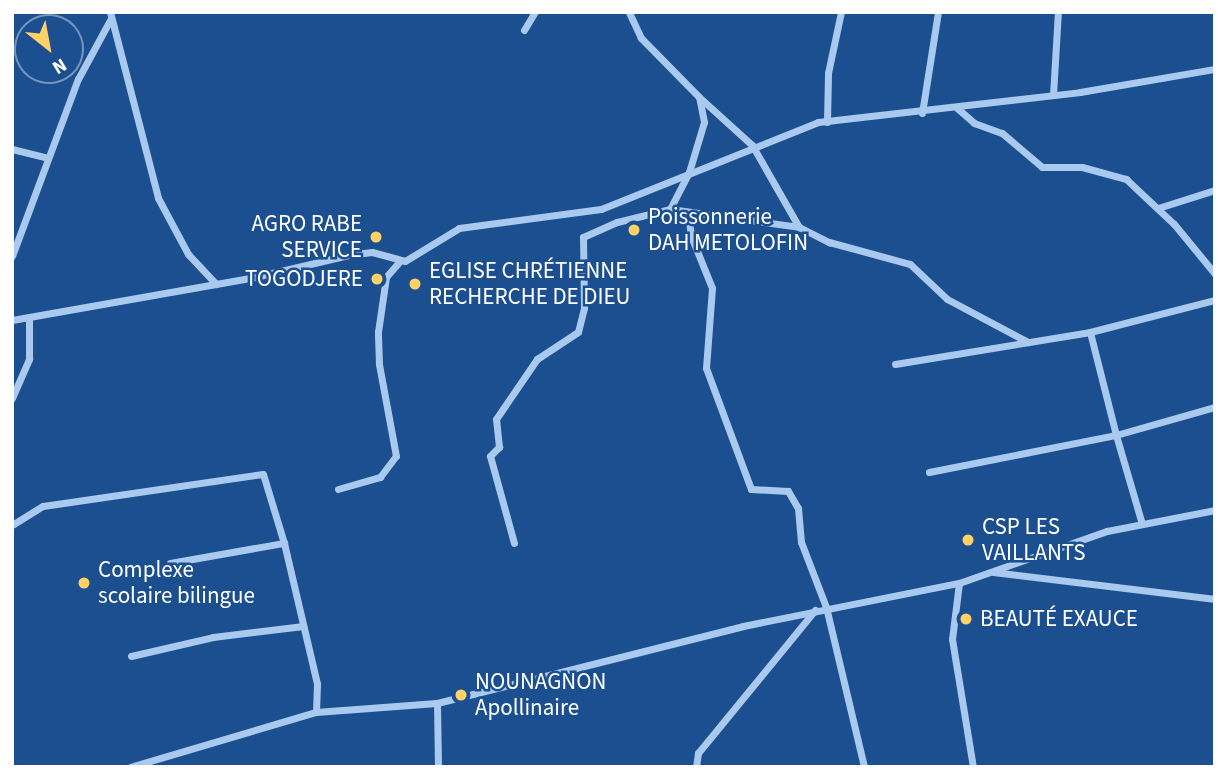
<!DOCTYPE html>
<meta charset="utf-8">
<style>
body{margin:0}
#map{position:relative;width:1227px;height:779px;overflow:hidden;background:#1b4f8f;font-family:"Source Sans 3",sans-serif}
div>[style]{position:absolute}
.street>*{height:7px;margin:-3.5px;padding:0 3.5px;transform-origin:3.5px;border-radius:3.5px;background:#a9c9ee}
.dots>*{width:19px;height:19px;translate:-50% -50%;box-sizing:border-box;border:4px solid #1b4f8f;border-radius:50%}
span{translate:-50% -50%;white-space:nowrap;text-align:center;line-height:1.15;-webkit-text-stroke:5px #1b4f8f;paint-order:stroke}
.poi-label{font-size:23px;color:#fff}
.left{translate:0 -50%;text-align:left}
.right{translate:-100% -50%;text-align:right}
.frame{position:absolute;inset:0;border:14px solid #fff;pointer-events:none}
.north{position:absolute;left:14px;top:14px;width:70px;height:70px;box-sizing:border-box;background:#1b4f8f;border:2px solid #7695bc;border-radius:50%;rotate:149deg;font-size:19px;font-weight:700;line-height:28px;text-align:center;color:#fff}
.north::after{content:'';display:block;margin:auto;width:24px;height:32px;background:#ffd166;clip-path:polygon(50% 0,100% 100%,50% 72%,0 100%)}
</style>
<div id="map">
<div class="street">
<div style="left:110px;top:12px;width:192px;rotate:75.5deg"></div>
<div style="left:158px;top:198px;width:64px;rotate:61.8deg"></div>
<div style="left:188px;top:254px;width:41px;rotate:47deg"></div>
<div style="left:524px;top:30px;width:21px;rotate:-59deg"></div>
<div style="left:1053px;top:95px;width:83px;rotate:-86.6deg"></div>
<div style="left:699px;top:97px;width:72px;rotate:42.2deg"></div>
<div style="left:752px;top:145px;width:95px;rotate:60.2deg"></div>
<div style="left:957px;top:108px;width:23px;rotate:41deg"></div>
<div style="left:974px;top:123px;width:30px;rotate:20deg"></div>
<div style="left:1002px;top:133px;width:52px;rotate:40.4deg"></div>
<div style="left:1042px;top:167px;width:40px"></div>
<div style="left:1082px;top:167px;width:46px;rotate:15.3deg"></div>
<div style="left:1126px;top:179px;width:66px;rotate:43.2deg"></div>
<div style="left:1174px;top:224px;width:65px;rotate:50.6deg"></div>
<div style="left:922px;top:113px;width:102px;rotate:-81deg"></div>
<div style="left:827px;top:122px;width:49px;rotate:-88.8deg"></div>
<div style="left:828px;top:73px;width:62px;rotate:-78deg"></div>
<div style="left:12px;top:149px;width:37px;rotate:14deg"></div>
<div style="left:1158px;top:208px;width:60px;rotate:-17.5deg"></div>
<div style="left:670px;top:209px;width:130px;rotate:7.9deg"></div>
<div style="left:799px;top:227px;width:34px;rotate:27deg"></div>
<div style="left:829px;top:242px;width:84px;rotate:15.2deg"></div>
<div style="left:910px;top:264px;width:51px;rotate:43.4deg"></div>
<div style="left:947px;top:299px;width:92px;rotate:28deg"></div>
<div style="left:688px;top:212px;width:24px;rotate:83deg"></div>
<div style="left:691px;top:236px;width:56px;rotate:68deg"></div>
<div style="left:712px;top:288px;width:80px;rotate:94.3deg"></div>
<div style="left:706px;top:368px;width:129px;rotate:69.6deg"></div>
<div style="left:751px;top:489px;width:37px;rotate:3deg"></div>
<div style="left:788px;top:491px;width:20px;rotate:60deg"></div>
<div style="left:798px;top:508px;width:34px;rotate:85deg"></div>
<div style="left:801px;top:542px;width:70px;rotate:69deg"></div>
<div style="left:826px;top:607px;width:164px;rotate:76.6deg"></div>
<div style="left:12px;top:256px;width:189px;rotate:-69.6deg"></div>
<div style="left:78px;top:79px;width:67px;rotate:-61.5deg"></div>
<div style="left:12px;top:320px;width:243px;rotate:-10deg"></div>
<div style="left:251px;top:278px;width:100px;rotate:-13.3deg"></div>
<div style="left:348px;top:255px;width:24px;rotate:-7deg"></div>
<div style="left:372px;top:252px;width:34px;rotate:15deg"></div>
<div style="left:405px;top:261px;width:63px;rotate:-31.4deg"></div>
<div style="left:459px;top:228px;width:143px;rotate:-7.6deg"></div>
<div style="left:601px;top:209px;width:234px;rotate:-21.8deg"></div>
<div style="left:818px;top:122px;width:264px;rotate:-6.5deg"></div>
<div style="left:1080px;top:92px;width:137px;rotate:-9.7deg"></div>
<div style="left:895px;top:364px;width:198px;rotate:-9.3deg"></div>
<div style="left:1090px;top:332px;width:129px;rotate:-14.4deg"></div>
<div style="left:12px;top:398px;width:43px;rotate:-66.4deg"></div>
<div style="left:29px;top:359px;width:42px;rotate:-90deg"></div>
<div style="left:929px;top:472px;width:191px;rotate:-11.2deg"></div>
<div style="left:1116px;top:435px;width:106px;rotate:-104.2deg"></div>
<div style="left:338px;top:489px;width:44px;rotate:-15.9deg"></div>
<div style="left:380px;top:477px;width:26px;rotate:-53deg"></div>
<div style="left:396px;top:456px;width:94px;rotate:-100.5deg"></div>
<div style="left:379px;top:364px;width:32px;rotate:-92deg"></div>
<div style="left:378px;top:332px;width:56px;rotate:-81.7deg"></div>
<div style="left:386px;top:277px;width:20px;rotate:-49deg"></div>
<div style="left:1142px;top:524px;width:93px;rotate:-106.3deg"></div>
<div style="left:1116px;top:435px;width:103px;rotate:-15.8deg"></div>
<div style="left:12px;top:525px;width:36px;rotate:-32deg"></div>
<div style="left:43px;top:506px;width:222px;rotate:-8.3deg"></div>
<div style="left:263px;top:474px;width:72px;rotate:73.1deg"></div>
<div style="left:514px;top:543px;width:90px;rotate:-105.4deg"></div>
<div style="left:490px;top:456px;width:13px;rotate:-45deg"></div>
<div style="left:499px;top:447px;width:28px;rotate:-96deg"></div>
<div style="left:496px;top:419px;width:73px;rotate:-55.7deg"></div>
<div style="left:537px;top:359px;width:49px;rotate:-33.4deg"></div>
<div style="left:578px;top:332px;width:25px;rotate:-76deg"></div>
<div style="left:584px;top:308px;width:71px;rotate:-90.8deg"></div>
<div style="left:583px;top:237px;width:37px;rotate:-24deg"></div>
<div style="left:617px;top:222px;width:55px;rotate:-13.8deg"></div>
<div style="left:670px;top:209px;width:42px;rotate:-62.8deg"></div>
<div style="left:689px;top:172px;width:52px;rotate:-73.3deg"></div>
<div style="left:704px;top:122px;width:25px;rotate:-101deg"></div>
<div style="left:699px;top:97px;width:83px;rotate:-134.5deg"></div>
<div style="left:641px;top:38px;width:29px;rotate:-115deg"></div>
<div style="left:170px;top:563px;width:116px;rotate:-10deg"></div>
<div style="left:284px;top:543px;width:145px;rotate:76.8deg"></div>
<div style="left:317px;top:684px;width:28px;rotate:92deg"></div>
<div style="left:993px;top:572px;width:224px;rotate:6.9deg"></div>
<div style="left:959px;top:583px;width:56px;rotate:97.1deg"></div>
<div style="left:952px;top:639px;width:130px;rotate:80.7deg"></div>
<div style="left:131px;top:656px;width:84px;rotate:-13deg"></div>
<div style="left:213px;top:637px;width:91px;rotate:-7deg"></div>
<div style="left:437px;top:703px;width:64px;rotate:89.1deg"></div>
<div style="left:130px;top:767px;width:194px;rotate:-16.5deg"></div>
<div style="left:316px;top:712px;width:121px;rotate:-4.3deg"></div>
<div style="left:437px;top:703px;width:316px;rotate:-14.1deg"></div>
<div style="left:743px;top:626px;width:220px;rotate:-11.3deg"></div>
<div style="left:959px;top:583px;width:157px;rotate:-19.4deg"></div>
<div style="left:1107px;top:531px;width:110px;rotate:-11deg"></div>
<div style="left:696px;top:767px;width:14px;rotate:-82deg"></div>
<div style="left:698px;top:753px;width:185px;rotate:-50.7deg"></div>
</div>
<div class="dots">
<div style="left:634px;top:230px;background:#ffd166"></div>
<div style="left:376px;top:237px;background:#ffd166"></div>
<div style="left:377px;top:279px;background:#ffd166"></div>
<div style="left:415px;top:284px;background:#ffd166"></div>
<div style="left:968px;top:540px;background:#ffd166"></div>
<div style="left:84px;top:583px;background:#ffd166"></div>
<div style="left:966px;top:619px;background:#ffd166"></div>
<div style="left:461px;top:695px;background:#ffd166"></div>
</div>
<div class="poi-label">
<span class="left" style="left:648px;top:230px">Poissonnerie<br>DAH METOLOFIN</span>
<span class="right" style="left:362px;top:237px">AGRO RABE<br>SERVICE</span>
<span class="left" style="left:429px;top:284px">EGLISE CHRÉTIENNE<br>RECHERCHE DE DIEU</span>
<span class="right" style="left:363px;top:279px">TOGODJERE</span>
<span class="left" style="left:982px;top:540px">CSP LES<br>VAILLANTS</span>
<span class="left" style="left:98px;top:583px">Complexe<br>scolaire bilingue</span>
<span class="left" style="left:980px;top:619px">BEAUTÉ EXAUCE</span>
<span class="left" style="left:475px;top:695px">NOUNAGNON<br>Apollinaire</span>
</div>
<div class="frame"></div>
<div class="north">N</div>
</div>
